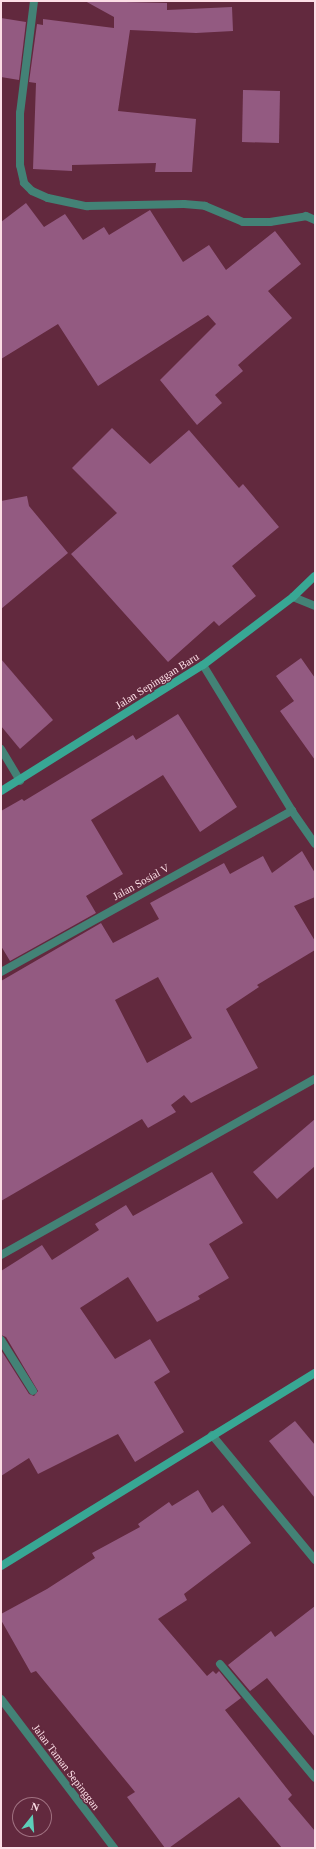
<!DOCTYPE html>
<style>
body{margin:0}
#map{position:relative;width:316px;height:1849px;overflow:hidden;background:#62293e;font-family:Georgia,serif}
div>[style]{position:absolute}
.building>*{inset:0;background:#935a81}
.street>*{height:8px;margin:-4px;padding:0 4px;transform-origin:4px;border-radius:4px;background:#438276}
.secondary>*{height:8px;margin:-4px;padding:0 4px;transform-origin:4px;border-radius:4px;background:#38a794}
span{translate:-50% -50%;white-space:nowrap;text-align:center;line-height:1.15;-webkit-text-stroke:3px #62293e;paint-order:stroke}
.street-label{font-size:11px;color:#fcdee6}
.frame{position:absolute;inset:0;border:2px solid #fcdee6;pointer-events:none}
.north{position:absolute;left:12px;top:1797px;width:40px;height:40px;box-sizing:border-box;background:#62293e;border:1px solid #a07181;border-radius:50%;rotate:17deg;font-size:11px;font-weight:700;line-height:16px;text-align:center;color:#fcdee6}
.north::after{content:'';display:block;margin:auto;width:14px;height:18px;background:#5dceb9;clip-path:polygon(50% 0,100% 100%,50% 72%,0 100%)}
</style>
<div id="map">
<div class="building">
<div style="clip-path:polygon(85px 1px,167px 3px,167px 10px,232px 7px,233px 31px,196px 33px,130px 30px,118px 111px,196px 119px,192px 172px,155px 172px,156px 163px,72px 165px,72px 171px,33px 169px,36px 83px,29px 82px,37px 24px,43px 25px,43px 19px,114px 28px,114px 17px)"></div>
<div style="clip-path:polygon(1px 18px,26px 22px,19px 80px,1px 77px)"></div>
<div style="clip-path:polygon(243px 90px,280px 91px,279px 143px,242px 142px)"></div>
<div style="clip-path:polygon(26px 203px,44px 227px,65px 214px,83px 240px,104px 227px,109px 235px,150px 210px,183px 262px,209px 245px,226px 270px,275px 231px,301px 264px,268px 291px,292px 318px,238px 365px,243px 371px,215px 395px,222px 403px,197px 425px,160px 380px,216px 324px,208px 315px,98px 386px,58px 324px,1px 359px,1px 222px)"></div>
<div style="clip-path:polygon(112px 428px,150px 464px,189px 430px,239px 488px,243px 484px,279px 527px,232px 566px,256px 596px,219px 626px,214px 621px,168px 662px,71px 554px,117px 513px,72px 468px)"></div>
<div style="clip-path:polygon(27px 496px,29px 506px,68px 553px,1px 609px,1px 501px)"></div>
<div style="clip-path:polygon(301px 658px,315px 678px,315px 760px,280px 711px,294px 701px,276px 676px)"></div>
<div style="clip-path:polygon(1px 659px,53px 720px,20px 749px,1px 726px)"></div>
<div style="clip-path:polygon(178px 714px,237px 807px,200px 832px,163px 775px,91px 820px,123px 874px,86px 896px,96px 913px,10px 961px,1px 946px,1px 811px,22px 799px,24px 801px,133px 735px,136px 740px)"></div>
<div style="clip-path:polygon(evenodd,302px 851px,315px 873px,315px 897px,294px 906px,315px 941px,315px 950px,257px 985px,259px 987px,226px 1009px,258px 1068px,191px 1103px,184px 1095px,171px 1105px,176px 1112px,148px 1128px,142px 1119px,1px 1201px,1px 981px,101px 923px,113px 943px,159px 919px,150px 903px,224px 863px,230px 874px,263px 856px,272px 873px,302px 851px,158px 977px,192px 1038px,147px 1063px,115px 1000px,158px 977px)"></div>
<div style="clip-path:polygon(315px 1119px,315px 1166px,277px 1199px,253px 1172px)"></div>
<div style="clip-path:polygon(212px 1172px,243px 1223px,209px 1244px,229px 1278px,198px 1296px,200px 1299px,157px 1322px,128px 1277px,80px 1308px,115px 1359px,150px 1339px,170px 1372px,154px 1382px,184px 1432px,135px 1462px,118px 1434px,38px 1474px,29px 1458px,1px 1476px,1px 1350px,29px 1394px,34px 1396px,38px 1391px,6px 1337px,1px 1335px,1px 1271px,42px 1245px,52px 1260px,99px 1230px,95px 1224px,126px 1205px,133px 1216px)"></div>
<div style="clip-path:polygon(295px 1421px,315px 1445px,315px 1498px,269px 1441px)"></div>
<div style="clip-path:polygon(198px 1490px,212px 1513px,223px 1505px,251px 1543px,184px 1594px,187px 1600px,158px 1619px,207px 1676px,213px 1671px,216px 1674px,219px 1671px,241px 1698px,225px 1710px,292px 1795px,288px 1799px,315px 1831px,315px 1848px,282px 1848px,239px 1797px,169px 1848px,165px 1848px,127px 1797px,135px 1792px,36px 1671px,31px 1673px,1px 1620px,1px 1614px,47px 1589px,95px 1558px,92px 1553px,140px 1527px,138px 1524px,169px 1502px,172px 1506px)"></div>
<div style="clip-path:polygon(315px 1606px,315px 1737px,267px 1678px,250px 1691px,228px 1665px,271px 1631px,275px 1637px)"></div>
</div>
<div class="street">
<div style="left:34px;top:1px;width:113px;rotate:97.1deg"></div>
<div style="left:20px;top:113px;width:52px;rotate:90deg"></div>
<div style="left:20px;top:165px;width:18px;rotate:77deg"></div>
<div style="left:24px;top:183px;width:11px;rotate:45deg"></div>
<div style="left:32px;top:191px;width:17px;rotate:24deg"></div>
<div style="left:48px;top:198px;width:40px;rotate:12deg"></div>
<div style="left:87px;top:206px;width:97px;rotate:-1.2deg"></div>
<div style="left:184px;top:204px;width:21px;rotate:5deg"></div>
<div style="left:205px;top:206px;width:41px;rotate:22.8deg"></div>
<div style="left:243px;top:222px;width:27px"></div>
<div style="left:270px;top:222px;width:36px;rotate:-9deg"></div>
<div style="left:306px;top:216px;width:10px;rotate:24deg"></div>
<div style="left:293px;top:597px;width:24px;rotate:22deg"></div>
<div style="left:203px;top:665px;width:171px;rotate:58.6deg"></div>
<div style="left:292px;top:811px;width:40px;rotate:55.1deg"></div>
<div style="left:1px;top:749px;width:37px;rotate:59deg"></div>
<div style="left:1px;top:972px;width:333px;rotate:-29deg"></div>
<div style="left:1px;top:1255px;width:360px;rotate:-29.3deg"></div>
<div style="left:1px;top:1340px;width:60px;rotate:57.9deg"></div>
<div style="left:212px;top:1435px;width:162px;rotate:50.5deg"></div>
<div style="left:220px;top:1664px;width:148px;rotate:50.2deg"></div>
<div style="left:1px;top:1699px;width:187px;rotate:52.8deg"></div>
</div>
<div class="secondary">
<div style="left:1px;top:791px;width:238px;rotate:-32deg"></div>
<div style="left:203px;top:665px;width:113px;rotate:-37.1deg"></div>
<div style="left:293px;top:597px;width:30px;rotate:-44deg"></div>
<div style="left:1px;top:1566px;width:369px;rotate:-31.6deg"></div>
</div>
<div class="street-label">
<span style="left:157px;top:681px;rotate:-32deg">Jalan Sepinggan Baru</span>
<span style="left:141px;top:882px;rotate:-29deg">Jalan Sosial V</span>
<span style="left:66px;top:1767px;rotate:53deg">Jalan Taman Sepinggan</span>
</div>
<div class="frame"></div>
<div class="north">N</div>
</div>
